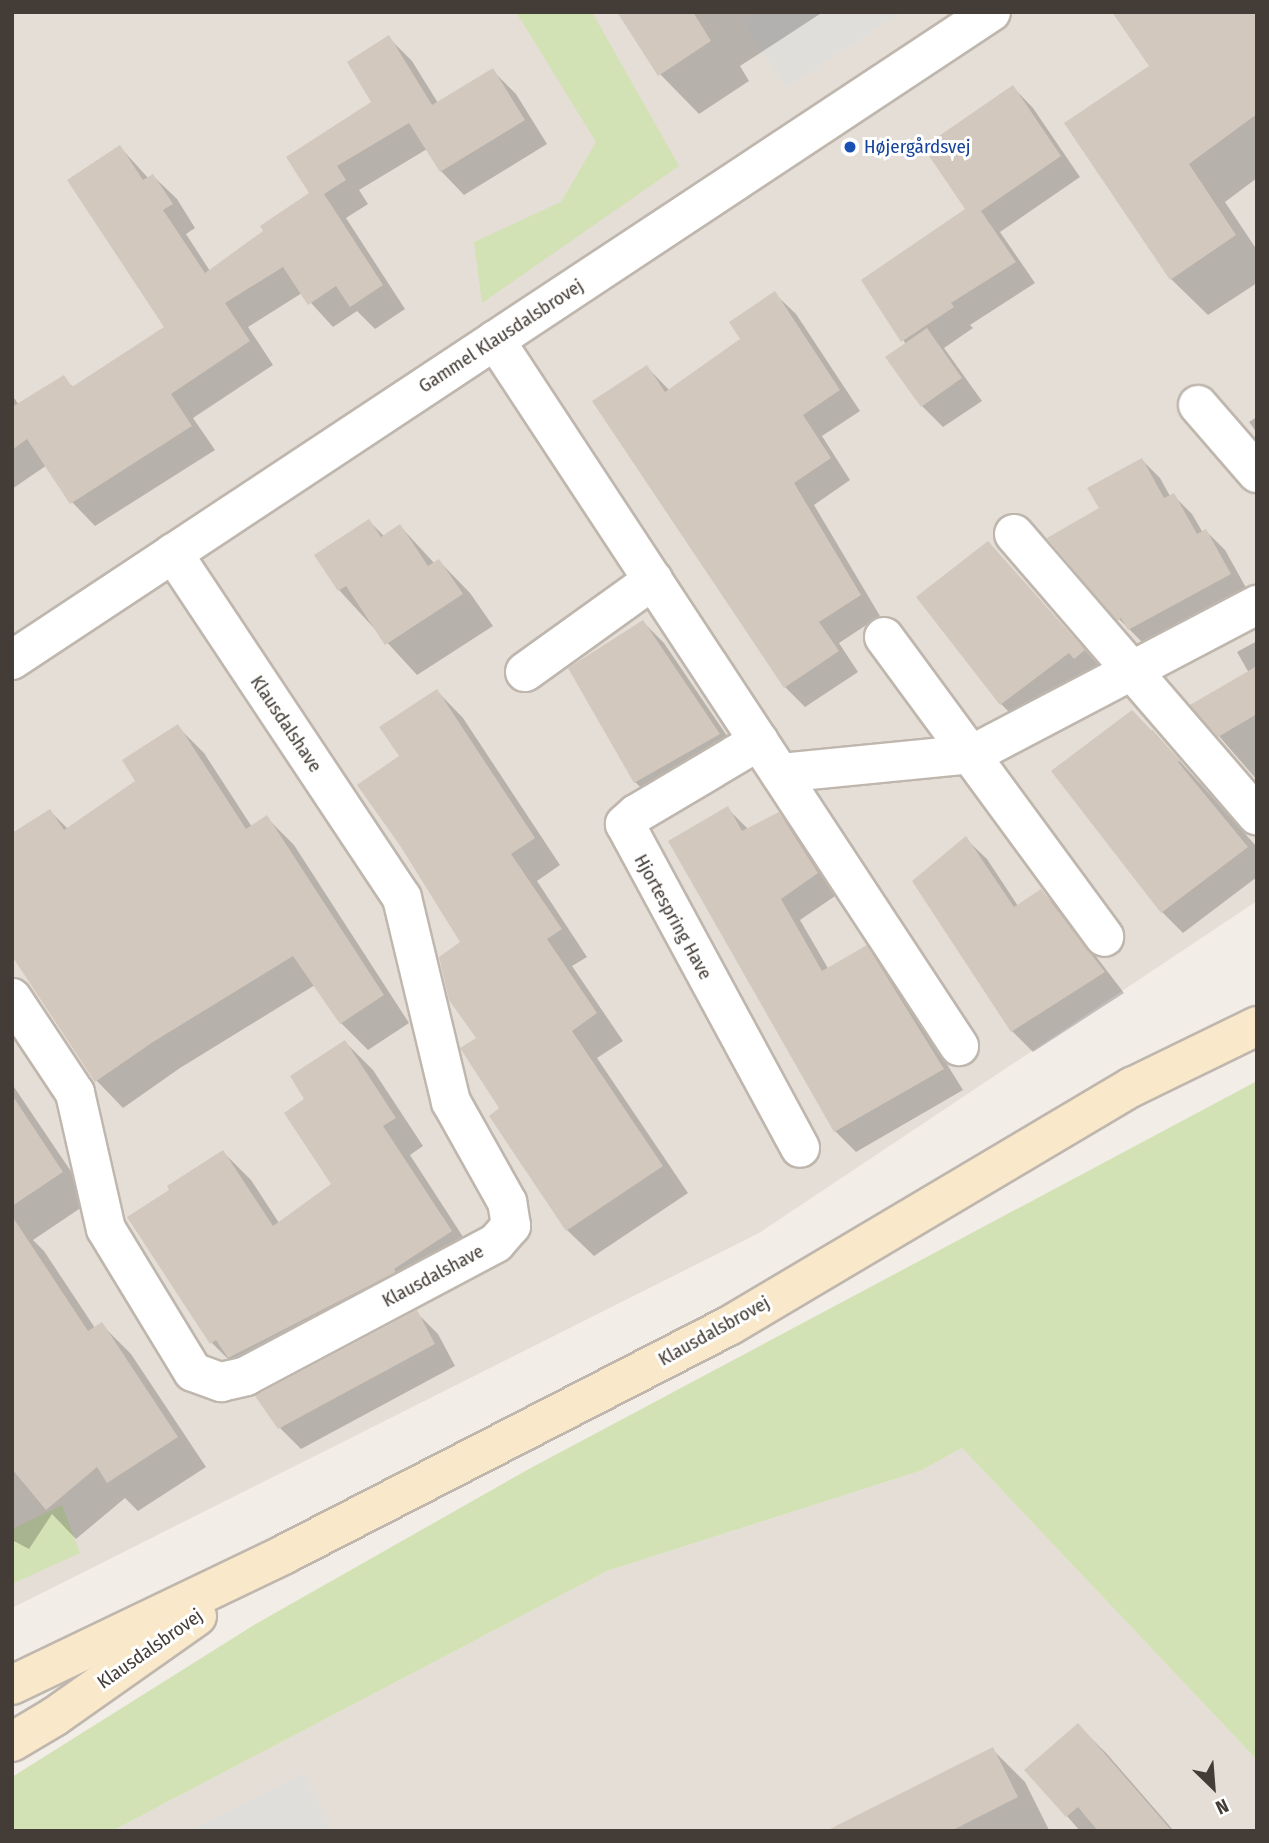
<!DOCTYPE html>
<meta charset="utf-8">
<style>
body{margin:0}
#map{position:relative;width:1269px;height:1843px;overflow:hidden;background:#f2ede7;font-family:"Fira Sans Condensed",sans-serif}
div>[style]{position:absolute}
.residential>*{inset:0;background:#e5ded6}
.green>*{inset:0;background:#d2e2b4}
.parking>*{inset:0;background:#e0dedb}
.shadow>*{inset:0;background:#0003}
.building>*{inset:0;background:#d2c8be}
.roads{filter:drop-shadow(2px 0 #bfb7ae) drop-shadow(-2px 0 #bfb7ae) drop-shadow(0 2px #bfb7ae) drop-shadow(0 -2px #bfb7ae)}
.street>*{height:38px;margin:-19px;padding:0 19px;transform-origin:19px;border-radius:19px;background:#fff}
.secondary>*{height:38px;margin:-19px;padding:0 19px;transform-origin:19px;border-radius:19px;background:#f9e8ca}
.dots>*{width:19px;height:19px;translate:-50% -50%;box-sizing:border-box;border:4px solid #fff;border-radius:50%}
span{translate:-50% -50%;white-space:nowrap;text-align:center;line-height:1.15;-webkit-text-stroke:6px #fff;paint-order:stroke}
.transit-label{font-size:19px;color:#164399}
.left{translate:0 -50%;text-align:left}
.street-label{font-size:19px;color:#443d37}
.frame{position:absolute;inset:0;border:14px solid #443d37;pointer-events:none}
.north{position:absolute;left:1178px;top:1752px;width:70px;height:70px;-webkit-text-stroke:5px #fff;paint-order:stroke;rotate:155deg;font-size:19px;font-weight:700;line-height:28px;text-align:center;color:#443d37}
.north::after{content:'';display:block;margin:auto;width:24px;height:32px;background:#443d37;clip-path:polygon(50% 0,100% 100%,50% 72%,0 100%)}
</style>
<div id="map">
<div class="residential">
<div style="clip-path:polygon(12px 12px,1257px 12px,1257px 901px,759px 1233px,12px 1608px)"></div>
<div style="clip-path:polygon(962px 1448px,1257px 1760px,1257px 1831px,112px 1831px,607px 1571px,920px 1471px)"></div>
</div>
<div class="green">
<div style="clip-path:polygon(516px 12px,592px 12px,679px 166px,482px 303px,474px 242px,561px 202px,596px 142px)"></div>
<div style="clip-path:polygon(1257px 1081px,1257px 1760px,962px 1448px,920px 1471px,607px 1571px,112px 1831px,12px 1831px,12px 1777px,254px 1625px,527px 1470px)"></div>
<div style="clip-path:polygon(62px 1505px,80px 1553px,12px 1584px,12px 1529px)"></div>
</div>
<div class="parking">
<div style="clip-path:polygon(757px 12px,902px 12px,786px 88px,743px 21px)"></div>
<div style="clip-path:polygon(303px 1773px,332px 1831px,188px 1831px)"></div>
</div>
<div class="shadow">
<div style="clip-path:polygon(620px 12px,823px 12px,740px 66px,749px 81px,699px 114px,660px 74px)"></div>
<div style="clip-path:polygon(1257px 12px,1257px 178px,1225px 202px,1257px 250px,1257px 283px,1208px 315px,1171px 279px,1151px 67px)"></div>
<div style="clip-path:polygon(389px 38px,412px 61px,438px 103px,492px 70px,516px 94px,547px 144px,464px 195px,441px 171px,427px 149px,359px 190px,368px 204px,346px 218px,405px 309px,375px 329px,357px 311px,333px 327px,302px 293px,248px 327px,273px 365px,193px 418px,215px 450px,95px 526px,72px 502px,47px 465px,12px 489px,12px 395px,19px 405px,63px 377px,74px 388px,166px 327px,120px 147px,149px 179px,153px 176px,177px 199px,195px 228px,186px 234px,210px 271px,266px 232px,311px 194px,374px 103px)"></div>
<div style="clip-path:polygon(1013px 87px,1033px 108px,1080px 177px,1000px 232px,1035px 283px,970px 325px,973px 328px,944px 348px,982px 401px,943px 427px,922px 406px,906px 344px,903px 340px,968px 210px)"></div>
<div style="clip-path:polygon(775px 294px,796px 314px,860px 411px,822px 436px,850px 480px,814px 505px,880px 616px,839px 643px,858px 672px,805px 707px,785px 687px,647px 367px,670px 391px,742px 339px)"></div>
<div style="clip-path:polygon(1257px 417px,1257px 433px,1249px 422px)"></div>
<div style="clip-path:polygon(1142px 460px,1160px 478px,1170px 496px,1173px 495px,1192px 514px,1203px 533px,1206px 531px,1225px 550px,1249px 593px,1148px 648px,1119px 619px,1101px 509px)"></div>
<div style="clip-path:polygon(369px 521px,385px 537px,400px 526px,435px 564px,439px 561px,470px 593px,493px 626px,417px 675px,339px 590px)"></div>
<div style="clip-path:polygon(988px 543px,1104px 671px,1022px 725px,1001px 704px)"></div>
<div style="clip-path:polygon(643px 622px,664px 643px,740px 755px,656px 802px,635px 782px)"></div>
<div style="clip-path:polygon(1257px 641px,1257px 780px,1193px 706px,1249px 673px,1237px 652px)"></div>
<div style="clip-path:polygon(437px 691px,463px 718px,560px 865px,537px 881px,587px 957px,572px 966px,623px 1041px,597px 1058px,688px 1193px,594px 1256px,567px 1230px,502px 1109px,478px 1038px,462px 943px,401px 756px)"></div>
<div style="clip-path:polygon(177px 726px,204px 753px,252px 827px,267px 818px,294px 845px,409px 1023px,368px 1050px,341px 1023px,315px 985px,180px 1068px,123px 1108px,97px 1081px,12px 953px,50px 811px,68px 829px,138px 781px)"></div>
<div style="clip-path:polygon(1152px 730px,1257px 847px,1257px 877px,1183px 933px,1162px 912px)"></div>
<div style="clip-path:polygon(727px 808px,749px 830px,779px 814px,799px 835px,838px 894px,800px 920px,829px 970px,866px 947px,887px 968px,963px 1090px,856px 1152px,835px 1131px)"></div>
<div style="clip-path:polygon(966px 839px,987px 859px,1018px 906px,1041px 891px,1062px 912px,1124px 993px,1033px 1052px,1012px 1031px)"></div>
<div style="clip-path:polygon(345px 1042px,373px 1070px,423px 1146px,410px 1155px,478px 1260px,240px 1371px,212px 1343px,172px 1190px,223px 1152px,251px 1180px,279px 1223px,334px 1185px,307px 1099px)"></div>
<div style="clip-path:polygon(12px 1084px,91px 1201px,33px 1240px,44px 1251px,95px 1328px,101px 1324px,131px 1354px,206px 1467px,138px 1511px,125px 1498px,76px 1539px,52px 1514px,29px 1549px,12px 1540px)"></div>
<div style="clip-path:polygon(416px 1312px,438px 1334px,455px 1366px,301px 1449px,280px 1428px)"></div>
<div style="clip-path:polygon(1078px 1725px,1107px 1754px,1174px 1831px,1080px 1831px,1027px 1770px)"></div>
<div style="clip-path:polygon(992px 1749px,1025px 1782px,1049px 1830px,831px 1831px)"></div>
</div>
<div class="building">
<div style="clip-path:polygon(617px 12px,693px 12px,711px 41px,658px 76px)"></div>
<div style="clip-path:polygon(1112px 12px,1257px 12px,1257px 114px,1189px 164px,1236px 235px,1170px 280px,1064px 123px,1149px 66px)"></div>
<div style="clip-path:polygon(389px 35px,432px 105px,493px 68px,525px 120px,440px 172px,409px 123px,337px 166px,346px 180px,324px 194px,383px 285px,350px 307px,336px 286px,308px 305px,283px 267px,225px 303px,250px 341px,171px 394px,192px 426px,70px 504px,27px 439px,12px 450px,12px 407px,64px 375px,72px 387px,164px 327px,67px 180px,120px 145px,143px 180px,153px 174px,173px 204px,163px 210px,205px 273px,263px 231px,260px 226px,309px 193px,286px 157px,371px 102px,347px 62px)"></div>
<div style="clip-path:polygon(1013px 85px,1061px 156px,981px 211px,1016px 262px,951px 303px,954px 307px,901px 342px,861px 280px,965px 209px,923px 147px)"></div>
<div style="clip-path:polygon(775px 291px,840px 390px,803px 415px,831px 458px,794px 483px,861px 595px,819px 622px,839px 651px,784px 688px,592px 401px,647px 365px,665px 392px,740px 339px,729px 322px)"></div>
<div style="clip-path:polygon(927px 328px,962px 378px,921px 407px,885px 357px)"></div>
<div style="clip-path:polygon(1142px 458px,1164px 498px,1174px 493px,1197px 534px,1206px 529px,1231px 574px,1128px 630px,1121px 618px,1117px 621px,1047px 538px,1099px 508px,1087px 488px)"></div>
<div style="clip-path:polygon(369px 519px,381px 537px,400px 524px,428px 566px,439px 559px,463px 594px,385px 645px,346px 586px,338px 591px,314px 555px)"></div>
<div style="clip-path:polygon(988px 541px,1085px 650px,1074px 659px,1069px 653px,1000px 705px,916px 597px)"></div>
<div style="clip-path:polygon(643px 620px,720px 734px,634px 783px,568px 668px)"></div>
<div style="clip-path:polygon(1257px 666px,1257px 714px,1218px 737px,1190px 705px)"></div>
<div style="clip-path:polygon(437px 689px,535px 838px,511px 854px,562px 929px,547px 939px,597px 1013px,572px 1031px,663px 1166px,566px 1231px,489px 1116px,499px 1108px,460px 1048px,476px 1038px,449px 1000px,439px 957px,460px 942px,401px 847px,357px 785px,399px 756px,379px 727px)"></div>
<div style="clip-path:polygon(1132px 710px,1180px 760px,1178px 762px,1248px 847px,1161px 913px,1051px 771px)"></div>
<div style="clip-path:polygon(178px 724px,246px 829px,267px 815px,384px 995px,340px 1024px,293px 956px,153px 1042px,95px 1082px,12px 956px,12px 833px,50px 809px,64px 830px,135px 781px,122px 760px)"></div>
<div style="clip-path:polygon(728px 806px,742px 831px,779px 812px,818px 873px,781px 899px,822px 971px,867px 945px,944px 1069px,834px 1132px,668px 841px)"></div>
<div style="clip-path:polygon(966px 836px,1014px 907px,1041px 889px,1105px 972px,1011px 1032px,912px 881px)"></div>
<div style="clip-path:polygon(345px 1040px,396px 1118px,383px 1126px,452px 1231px,394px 1269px,396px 1272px,228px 1358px,216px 1340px,210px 1344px,127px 1217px,169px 1190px,167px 1186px,223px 1150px,273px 1226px,331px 1184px,284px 1113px,304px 1099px,290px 1076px)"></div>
<div style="clip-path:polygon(12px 1095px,63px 1172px,12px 1206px)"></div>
<div style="clip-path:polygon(12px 1216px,88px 1331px,102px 1322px,178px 1437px,107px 1483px,97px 1467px,46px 1510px,12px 1469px)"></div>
<div style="clip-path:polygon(417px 1310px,435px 1344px,278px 1429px,255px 1396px)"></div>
<div style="clip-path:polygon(1078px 1723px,1172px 1831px,1098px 1831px,1078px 1807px,1066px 1817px,1024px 1770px)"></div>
<div style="clip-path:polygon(993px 1747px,1018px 1797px,951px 1831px,826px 1831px)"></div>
</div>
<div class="roads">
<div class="street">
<div style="left:495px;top:340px;width:845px;rotate:56.69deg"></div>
<div style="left:1198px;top:405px;width:90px;rotate:49.1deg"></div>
<div style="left:1014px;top:534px;width:372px;rotate:49.2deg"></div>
<div style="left:884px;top:637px;width:372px;rotate:53.7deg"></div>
<div style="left:12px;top:660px;width:1174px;rotate:-33.5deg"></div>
<div style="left:525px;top:672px;width:158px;rotate:-35.7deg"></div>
<div style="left:759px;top:741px;width:143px;rotate:149.3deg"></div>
<div style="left:636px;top:814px;width:15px;rotate:138deg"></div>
<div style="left:625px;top:824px;width:368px;rotate:61.6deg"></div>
<div style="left:780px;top:773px;width:194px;rotate:-5.6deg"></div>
<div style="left:973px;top:754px;width:321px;rotate:-27.7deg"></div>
<div style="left:12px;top:998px;width:114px;rotate:56.4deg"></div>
<div style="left:75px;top:1093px;width:139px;rotate:77.2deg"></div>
<div style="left:106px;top:1229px;width:167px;rotate:58.7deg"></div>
<div style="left:193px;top:1372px;width:30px;rotate:20deg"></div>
<div style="left:221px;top:1382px;width:26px;rotate:-13deg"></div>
<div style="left:246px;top:1376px;width:283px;rotate:-28deg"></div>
<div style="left:496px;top:1243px;width:23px;rotate:-49deg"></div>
<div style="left:511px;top:1226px;width:24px;rotate:-99deg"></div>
<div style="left:507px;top:1202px;width:115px;rotate:-119.2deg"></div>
<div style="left:451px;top:1102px;width:210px;rotate:-103.5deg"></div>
<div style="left:402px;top:898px;width:414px;rotate:-123.6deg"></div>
</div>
<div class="secondary">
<div style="left:12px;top:1685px;width:303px;rotate:-25.6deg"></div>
<div style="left:285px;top:1554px;width:499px;rotate:-27.2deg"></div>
<div style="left:729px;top:1326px;width:469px;rotate:-30.7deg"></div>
<div style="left:1132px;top:1087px;width:139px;rotate:-26deg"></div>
<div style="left:12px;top:1742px;width:49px;rotate:-30.8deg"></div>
<div style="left:54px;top:1717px;width:175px;rotate:-35.2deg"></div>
</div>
</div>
<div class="dots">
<div style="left:850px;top:147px;background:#1a4fb4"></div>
</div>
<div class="transit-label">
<span class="left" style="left:864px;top:147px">Højergårdsvej</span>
</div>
<div class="street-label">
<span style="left:501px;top:336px;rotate:-33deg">Gammel Klausdalsbrovej</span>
<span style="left:286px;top:724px;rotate:56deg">Klausdalshave</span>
<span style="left:673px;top:917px;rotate:61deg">Hjortespring Have</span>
<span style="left:433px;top:1276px;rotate:-28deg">Klausdalshave</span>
<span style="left:714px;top:1331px;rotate:-29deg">Klausdalsbrovej</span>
<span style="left:150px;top:1649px;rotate:-35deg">Klausdalsbrovej</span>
</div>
<div class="frame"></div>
<div class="north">N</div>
</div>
